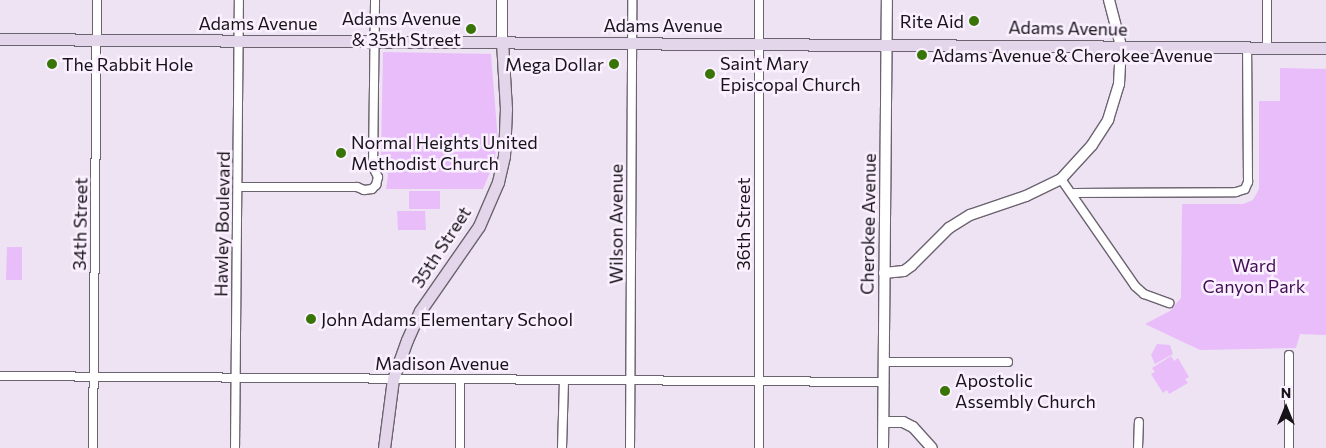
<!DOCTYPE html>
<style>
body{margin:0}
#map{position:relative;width:1326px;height:448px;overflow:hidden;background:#ede3f2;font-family:Commissioner,sans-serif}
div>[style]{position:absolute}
.green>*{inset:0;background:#e8bdfa}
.roads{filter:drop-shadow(1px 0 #6c6370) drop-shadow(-1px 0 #6c6370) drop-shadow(0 1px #6c6370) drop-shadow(0 -1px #6c6370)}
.minor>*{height:8px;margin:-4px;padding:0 4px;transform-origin:4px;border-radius:4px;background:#fff}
.tertiary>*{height:10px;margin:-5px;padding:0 5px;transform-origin:5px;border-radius:5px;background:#fff}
.secondary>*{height:11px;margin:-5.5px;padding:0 5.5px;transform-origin:5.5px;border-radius:5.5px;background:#e4d6ea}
.dots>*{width:14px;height:14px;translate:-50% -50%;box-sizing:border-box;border:2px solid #faf0ff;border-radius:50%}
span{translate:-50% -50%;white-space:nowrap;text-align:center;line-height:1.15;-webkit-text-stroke:5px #faf0ff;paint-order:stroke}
.poi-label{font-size:18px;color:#171318}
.right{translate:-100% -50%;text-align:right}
.left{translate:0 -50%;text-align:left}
.street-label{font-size:18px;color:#171318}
.park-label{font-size:18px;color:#410d52}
.north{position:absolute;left:1261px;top:383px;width:50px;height:50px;-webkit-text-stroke:4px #faf0ff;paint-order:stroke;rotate:0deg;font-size:14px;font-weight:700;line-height:20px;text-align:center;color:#171318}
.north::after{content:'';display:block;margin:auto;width:18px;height:22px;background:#171318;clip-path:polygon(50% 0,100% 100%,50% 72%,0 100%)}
</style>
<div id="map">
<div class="green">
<div style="clip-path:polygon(383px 52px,491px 54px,498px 142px,493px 165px,483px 189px,386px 189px,388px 175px,381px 155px)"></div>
<div style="clip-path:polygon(1280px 68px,1326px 69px,1326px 335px,1300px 334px,1296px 348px,1200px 350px,1145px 324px,1170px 311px,1181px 298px,1182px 204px,1243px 204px,1253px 200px,1259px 189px,1259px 101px,1280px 101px)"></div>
<div style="clip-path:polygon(409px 191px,440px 191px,440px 209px,409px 209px)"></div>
<div style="clip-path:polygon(397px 211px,425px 211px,426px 230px,398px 230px)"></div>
<div style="clip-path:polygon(7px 247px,22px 247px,22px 280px,6px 280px)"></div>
<div style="clip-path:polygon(1157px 344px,1170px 345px,1173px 354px,1155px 364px,1151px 355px)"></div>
<div style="clip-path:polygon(1171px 356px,1174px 361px,1178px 358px,1189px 377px,1185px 379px,1188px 383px,1169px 394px,1167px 390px,1163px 393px,1151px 374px,1155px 372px,1152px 368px)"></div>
</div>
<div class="roads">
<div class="minor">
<div style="left:1267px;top:48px;width:48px;rotate:-90deg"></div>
<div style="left:1061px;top:179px;width:130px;rotate:55.3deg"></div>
<div style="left:1135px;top:286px;width:12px;rotate:42deg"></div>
<div style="left:1144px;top:294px;width:27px;rotate:20deg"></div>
<div style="left:238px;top:187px;width:119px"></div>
<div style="left:357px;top:187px;width:8px;rotate:23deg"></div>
<div style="left:364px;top:190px;width:8px;rotate:-7deg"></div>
<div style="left:372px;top:189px;width:6px;rotate:-45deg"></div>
<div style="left:376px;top:185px;width:8px;rotate:-76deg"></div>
<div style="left:378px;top:177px;width:11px;rotate:-117deg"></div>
<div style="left:373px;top:167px;width:167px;rotate:-89.3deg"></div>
<div style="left:1072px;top:193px;width:164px;rotate:-0.3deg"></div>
<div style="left:1236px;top:192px;width:9px;rotate:-18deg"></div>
<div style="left:1245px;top:189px;width:8px;rotate:-67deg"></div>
<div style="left:1248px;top:182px;width:135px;rotate:-90.4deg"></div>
<div style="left:883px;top:362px;width:125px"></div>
<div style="left:0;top:376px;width:884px;rotate:0.39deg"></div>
<div style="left:93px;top:448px;width:448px;rotate:-89.5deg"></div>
<div style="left:235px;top:448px;width:448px;rotate:-89.5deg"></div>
<div style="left:460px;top:448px;width:68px;rotate:-90deg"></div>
<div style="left:562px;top:448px;width:68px;rotate:-88.3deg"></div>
<div style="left:630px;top:448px;width:448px;rotate:-89.7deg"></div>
<div style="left:759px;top:448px;width:448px;rotate:-90deg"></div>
<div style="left:1138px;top:448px;width:26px;rotate:-88deg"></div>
<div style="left:1289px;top:448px;width:93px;rotate:-90deg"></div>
</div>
<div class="tertiary">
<div style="left:502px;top:42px;width:42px;rotate:-90deg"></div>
<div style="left:884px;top:273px;width:20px;rotate:-6deg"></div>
<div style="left:904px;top:271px;width:9px;rotate:-36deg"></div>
<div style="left:911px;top:266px;width:54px;rotate:-45deg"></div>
<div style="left:949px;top:228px;width:25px;rotate:-32deg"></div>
<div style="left:970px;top:215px;width:59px;rotate:-18.7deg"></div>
<div style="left:1026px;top:196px;width:39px;rotate:-26deg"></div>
<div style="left:1061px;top:179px;width:46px;rotate:-47.6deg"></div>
<div style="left:1092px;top:145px;width:30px;rotate:-57deg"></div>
<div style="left:1108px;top:120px;width:38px;rotate:-73deg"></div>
<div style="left:1119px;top:84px;width:38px;rotate:-87deg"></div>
<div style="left:1121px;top:46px;width:48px;rotate:-104.6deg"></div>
<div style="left:884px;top:422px;width:19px"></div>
<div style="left:903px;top:422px;width:11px;rotate:27deg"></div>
<div style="left:913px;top:427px;width:28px;rotate:48deg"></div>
<div style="left:883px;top:448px;width:448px;rotate:-89.5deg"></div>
</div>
<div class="secondary">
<div style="left:0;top:39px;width:1326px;rotate:0.39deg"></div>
<div style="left:384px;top:448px;width:70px;rotate:-82.6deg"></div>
<div style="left:393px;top:379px;width:41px;rotate:-70.3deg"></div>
<div style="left:407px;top:340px;width:32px;rotate:-66deg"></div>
<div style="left:420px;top:311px;width:103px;rotate:-55.2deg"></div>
<div style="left:479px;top:226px;width:48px;rotate:-66.6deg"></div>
<div style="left:498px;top:182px;width:27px;rotate:-77deg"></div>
<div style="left:504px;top:156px;width:47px;rotate:-87.6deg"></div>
<div style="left:506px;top:109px;width:67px;rotate:-93.4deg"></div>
</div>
</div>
<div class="dots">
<div style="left:974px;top:21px;background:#397406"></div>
<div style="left:471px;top:29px;background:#397406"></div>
<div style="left:922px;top:55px;background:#397406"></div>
<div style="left:52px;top:64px;background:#397406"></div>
<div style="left:614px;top:64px;background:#397406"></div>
<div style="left:710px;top:74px;background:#397406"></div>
<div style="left:341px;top:153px;background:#397406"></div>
<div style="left:311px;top:319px;background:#397406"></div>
<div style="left:945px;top:391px;background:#397406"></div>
</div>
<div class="poi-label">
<span class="right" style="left:461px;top:29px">Adams Avenue<br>&amp; 35th Street</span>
<span class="right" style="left:964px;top:21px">Rite Aid</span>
<span class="left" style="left:932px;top:55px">Adams Avenue &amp; Cherokee Avenue</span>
<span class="left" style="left:62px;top:64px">The Rabbit Hole</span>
<span class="right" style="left:604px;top:64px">Mega Dollar</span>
<span class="left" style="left:720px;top:74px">Saint Mary<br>Episcopal Church</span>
<span class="left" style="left:351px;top:153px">Normal Heights United<br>Methodist Church</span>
<span class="left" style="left:321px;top:319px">John Adams Elementary School</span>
<span class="left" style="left:955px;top:391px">Apostolic<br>Assembly Church</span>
</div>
<div class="street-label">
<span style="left:258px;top:23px">Adams Avenue</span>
<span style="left:663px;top:25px">Adams Avenue</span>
<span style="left:1068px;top:28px;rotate:1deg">Adams Avenue</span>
<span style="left:80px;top:224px;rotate:-89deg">34th Street</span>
<span style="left:222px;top:224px;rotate:-89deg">Hawley Boulevard</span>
<span style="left:616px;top:224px;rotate:-90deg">Wilson Avenue</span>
<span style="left:743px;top:224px;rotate:-90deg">36th Street</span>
<span style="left:868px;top:224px;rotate:-89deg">Cherokee Avenue</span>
<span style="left:441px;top:247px;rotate:-57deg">35th Street</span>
<span style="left:442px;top:363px">Madison Avenue</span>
</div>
<div class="park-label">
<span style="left:1254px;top:276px">Ward<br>Canyon Park</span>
</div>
<div class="north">N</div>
</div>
